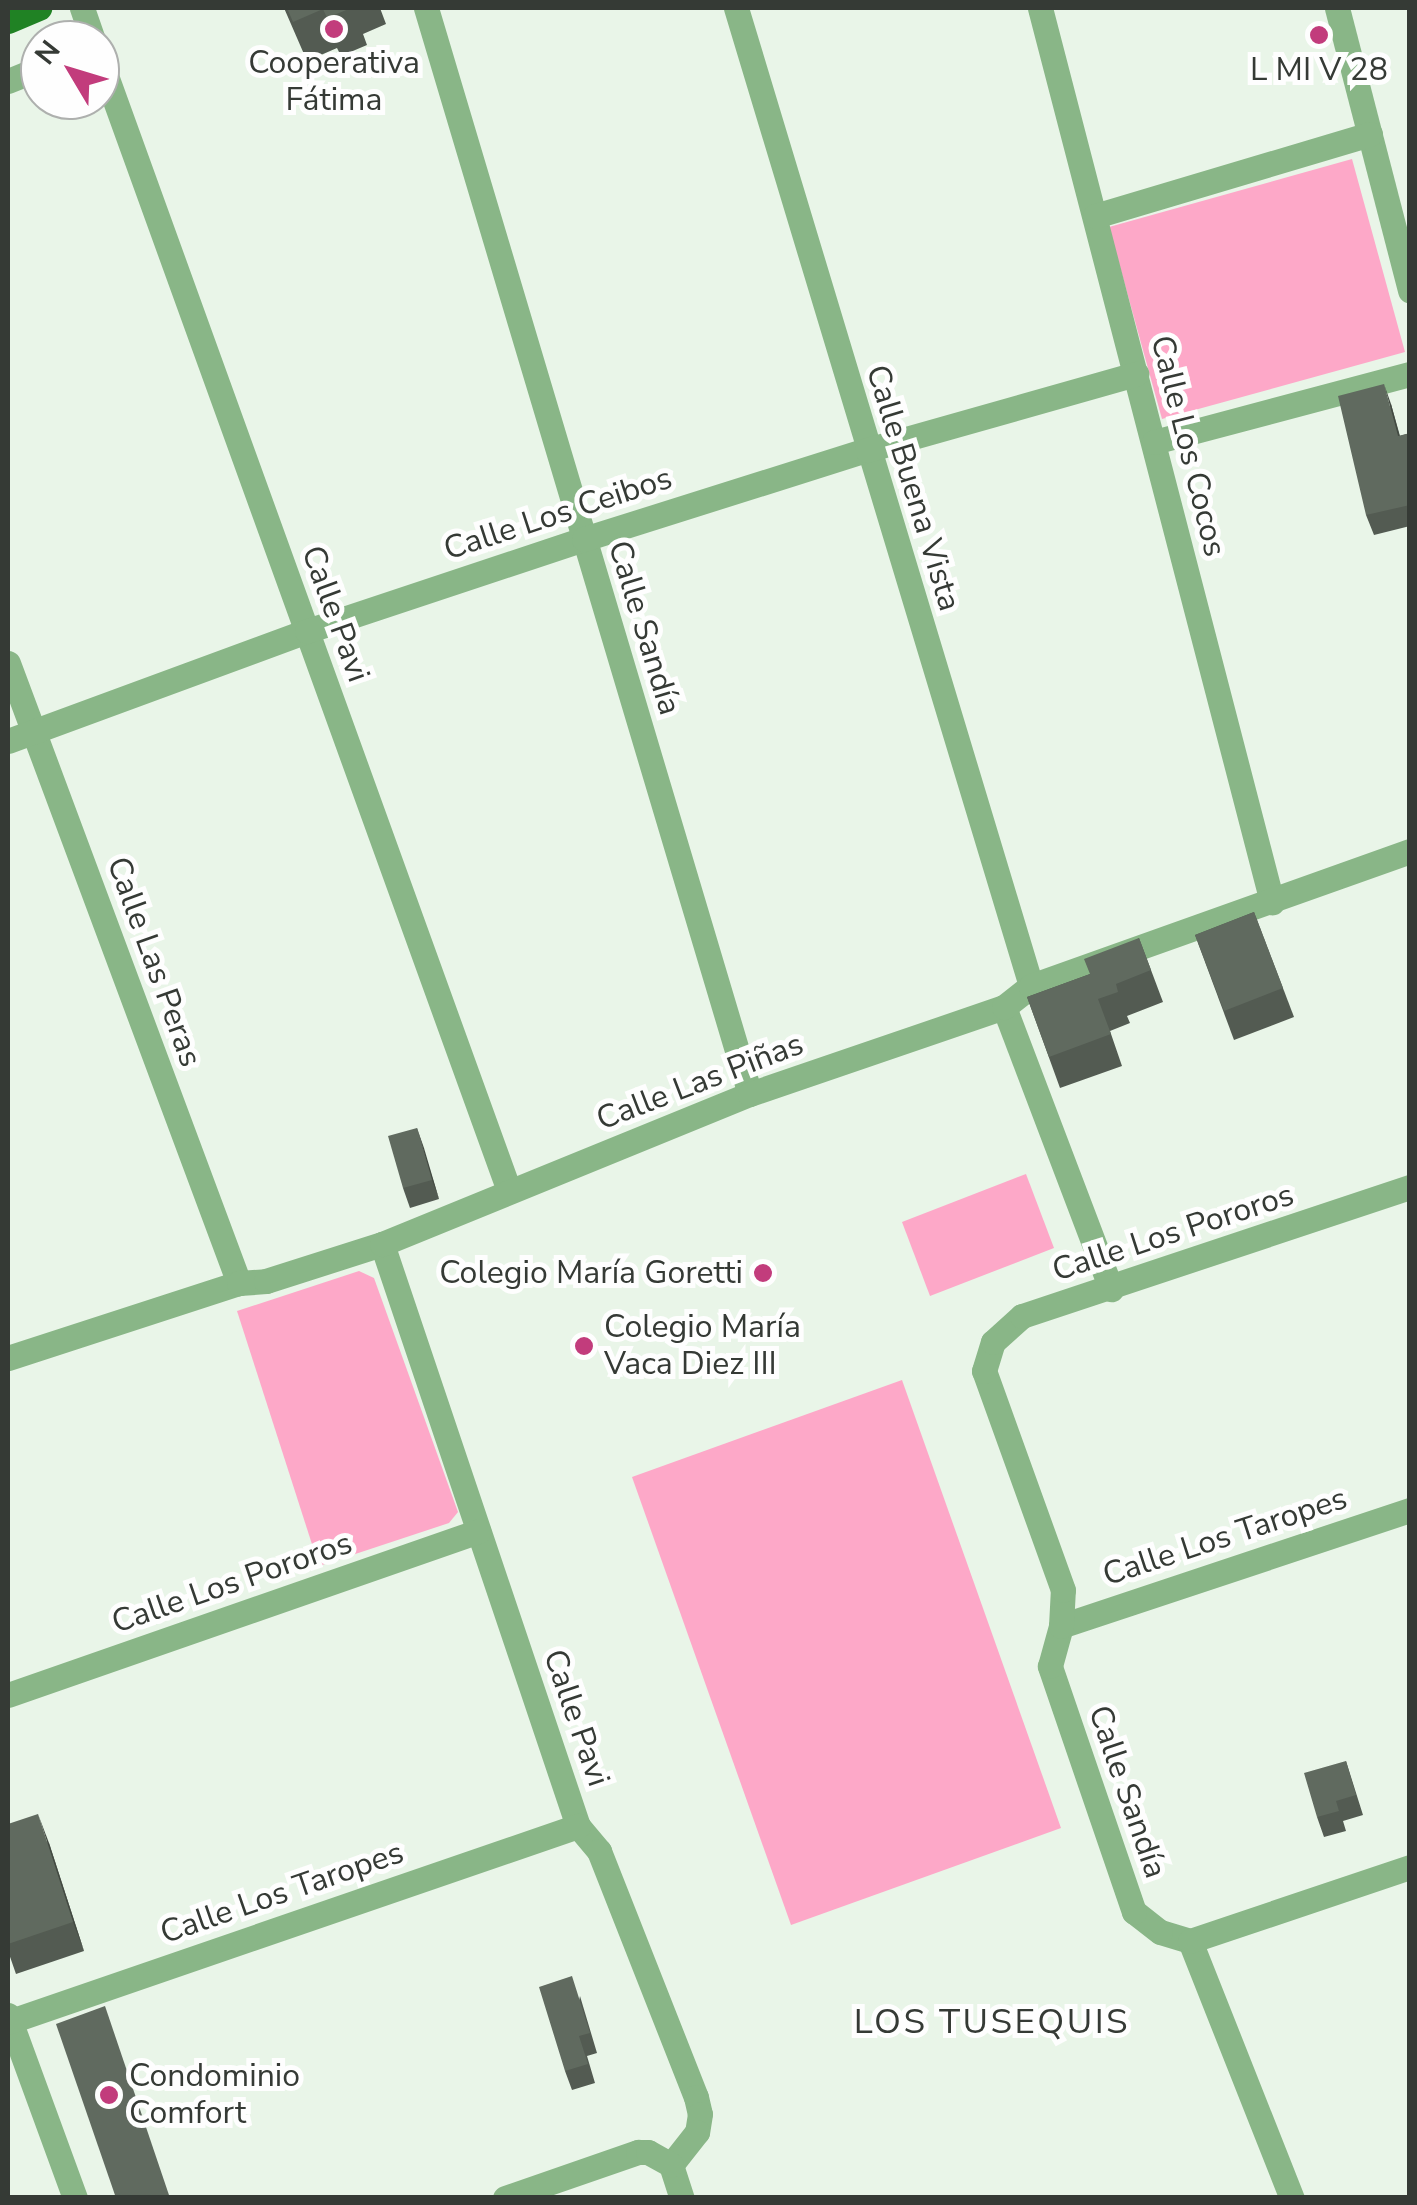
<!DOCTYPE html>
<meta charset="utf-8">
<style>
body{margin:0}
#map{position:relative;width:1417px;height:2205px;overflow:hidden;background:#e9f5e8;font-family:"Nunito Sans",sans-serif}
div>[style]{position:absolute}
.green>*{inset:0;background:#fda8c8}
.minor>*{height:25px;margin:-12.5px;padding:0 12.5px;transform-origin:12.5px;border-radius:12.5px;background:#89b687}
.major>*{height:25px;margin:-12.5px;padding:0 12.5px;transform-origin:12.5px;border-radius:12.5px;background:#208224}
.wall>*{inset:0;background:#535b52}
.shaded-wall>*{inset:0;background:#434a42}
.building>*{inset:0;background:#606a5f}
.dots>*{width:28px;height:28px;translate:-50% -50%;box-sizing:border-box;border:5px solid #fefefe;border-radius:50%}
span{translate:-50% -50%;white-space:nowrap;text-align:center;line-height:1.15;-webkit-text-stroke:10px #fefefe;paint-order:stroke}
.poi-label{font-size:32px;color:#353a35}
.right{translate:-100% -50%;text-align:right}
.left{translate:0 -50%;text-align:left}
.street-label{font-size:32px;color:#353a35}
.neighbourhood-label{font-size:35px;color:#353a35;letter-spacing:2.5px}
.frame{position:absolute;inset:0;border:10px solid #353a35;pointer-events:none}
.north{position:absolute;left:20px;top:20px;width:100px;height:100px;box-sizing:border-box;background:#fefefe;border:2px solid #aeb0ae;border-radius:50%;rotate:308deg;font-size:28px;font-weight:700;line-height:40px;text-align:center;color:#353a35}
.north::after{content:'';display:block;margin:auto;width:35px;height:45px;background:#c23c7c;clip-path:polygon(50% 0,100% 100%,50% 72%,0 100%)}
</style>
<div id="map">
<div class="green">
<div style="clip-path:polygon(1352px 159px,1405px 352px,1162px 419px,1109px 227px)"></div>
<div style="clip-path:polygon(1026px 1174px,1054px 1248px,930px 1296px,902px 1222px)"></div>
<div style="clip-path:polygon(359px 1271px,374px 1278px,458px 1512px,449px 1523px,319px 1566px,237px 1311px)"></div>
<div style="clip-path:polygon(902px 1380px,1061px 1828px,791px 1925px,632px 1477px)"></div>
</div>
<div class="minor">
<div style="left:82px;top:8px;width:34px;rotate:71deg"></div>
<div style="left:426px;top:8px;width:1133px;rotate:73.39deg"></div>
<div style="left:736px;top:8px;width:1022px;rotate:73.21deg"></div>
<div style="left:1040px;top:8px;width:924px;rotate:75.45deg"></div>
<div style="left:1337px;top:8px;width:292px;rotate:75.5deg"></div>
<div style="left:100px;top:59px;width:1204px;rotate:70.13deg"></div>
<div style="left:8px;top:81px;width:35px;rotate:-22deg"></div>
<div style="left:1095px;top:216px;width:287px;rotate:-16.6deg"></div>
<div style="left:1154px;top:442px;width:265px;rotate:-14.9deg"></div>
<div style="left:8px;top:663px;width:662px;rotate:69.57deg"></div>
<div style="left:8px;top:741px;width:319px;rotate:-20.2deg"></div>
<div style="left:307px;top:631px;width:292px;rotate:-18.4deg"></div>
<div style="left:584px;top:539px;width:297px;rotate:-17.5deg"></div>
<div style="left:867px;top:450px;width:280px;rotate:-15.8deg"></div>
<div style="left:1004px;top:1007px;width:302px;rotate:69.2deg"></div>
<div style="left:382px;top:1244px;width:614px;rotate:71.39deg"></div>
<div style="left:578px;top:1826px;width:33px;rotate:50deg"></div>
<div style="left:599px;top:1851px;width:264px;rotate:68.5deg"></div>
<div style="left:696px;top:2097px;width:17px;rotate:77deg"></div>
<div style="left:700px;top:2114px;width:18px;rotate:99deg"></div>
<div style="left:697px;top:2132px;width:42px;rotate:128.2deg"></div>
<div style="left:8px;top:1358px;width:243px;rotate:-18deg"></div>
<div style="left:239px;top:1283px;width:27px;rotate:-4deg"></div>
<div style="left:266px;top:1281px;width:122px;rotate:-17.7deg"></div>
<div style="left:382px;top:1244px;width:397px;rotate:-22.2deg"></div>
<div style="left:750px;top:1094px;width:268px;rotate:-18.9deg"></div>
<div style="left:1004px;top:1007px;width:34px;rotate:-38deg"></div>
<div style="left:1031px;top:986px;width:402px;rotate:-19.6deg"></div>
<div style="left:1061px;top:1626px;width:368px;rotate:-18.4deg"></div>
<div style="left:8px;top:1695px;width:498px;rotate:-19.2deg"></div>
<div style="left:1190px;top:1941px;width:31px;rotate:-163deg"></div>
<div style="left:1160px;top:1932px;width:33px;rotate:-142deg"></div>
<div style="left:1134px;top:1912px;width:260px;rotate:-108.9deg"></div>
<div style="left:1050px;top:1666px;width:41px;rotate:-74.6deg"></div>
<div style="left:1061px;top:1626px;width:36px;rotate:-87deg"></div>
<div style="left:1063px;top:1590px;width:233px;rotate:-109.8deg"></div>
<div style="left:984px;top:1371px;width:30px;rotate:-73deg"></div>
<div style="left:993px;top:1342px;width:39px;rotate:-42deg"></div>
<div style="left:1022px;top:1316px;width:409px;rotate:-18.4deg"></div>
<div style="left:1190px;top:1941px;width:277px;rotate:68.4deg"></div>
<div style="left:1190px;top:1941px;width:232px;rotate:-18.6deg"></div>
<div style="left:8px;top:2015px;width:195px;rotate:69.9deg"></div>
<div style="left:8px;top:2022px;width:603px;rotate:-18.98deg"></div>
<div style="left:671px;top:2165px;width:35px;rotate:72deg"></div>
<div style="left:505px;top:2198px;width:141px;rotate:-19.1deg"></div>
<div style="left:638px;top:2152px;width:10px"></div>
<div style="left:648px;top:2152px;width:26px;rotate:29deg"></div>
</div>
<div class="major">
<div style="left:8px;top:21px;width:34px;rotate:-23deg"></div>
</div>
<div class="wall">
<div style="clip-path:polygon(284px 8px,380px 8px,386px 24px,363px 34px,367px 45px,341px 56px,337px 48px,307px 61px)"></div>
<div style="clip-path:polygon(1391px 404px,1400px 436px,1410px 433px,1410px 526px,1374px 535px,1366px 515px)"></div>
<div style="clip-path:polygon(1254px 912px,1294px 1017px,1234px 1040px,1195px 935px)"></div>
<div style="clip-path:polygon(1139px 938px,1163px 1002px,1127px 1016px,1130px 1023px,1110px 1031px,1122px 1066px,1060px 1088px,1027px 997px,1090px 974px)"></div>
<div style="clip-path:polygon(417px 1128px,439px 1199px,410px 1208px,403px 1188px)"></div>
<div style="clip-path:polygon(1346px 1761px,1363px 1815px,1343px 1821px,1346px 1831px,1324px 1837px,1317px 1817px)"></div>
<div style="clip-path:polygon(8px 1824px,49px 1843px,84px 1951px,16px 1974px,8px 1951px)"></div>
<div style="clip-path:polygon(580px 1996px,597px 2053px,587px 2056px,595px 2083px,572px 2090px,565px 2071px)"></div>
</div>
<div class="shaded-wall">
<div style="clip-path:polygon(1384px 384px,1391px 404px,1405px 456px,1398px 436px)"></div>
<div style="clip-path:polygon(417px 1128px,424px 1148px,439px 1199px,432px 1180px)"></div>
<div style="clip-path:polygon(38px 1814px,49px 1843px,84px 1951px,73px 1922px)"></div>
</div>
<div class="building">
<div style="clip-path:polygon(287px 8px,351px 8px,327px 18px,323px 9px,293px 22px)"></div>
<div style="clip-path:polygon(1384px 384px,1398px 436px,1410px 433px,1410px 505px,1366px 515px,1338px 396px)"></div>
<div style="clip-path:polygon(1254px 912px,1283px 988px,1224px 1011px,1195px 935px)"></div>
<div style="clip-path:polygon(1139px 938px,1151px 970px,1116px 984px,1118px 992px,1098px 999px,1111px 1034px,1049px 1057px,1027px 997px,1090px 974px,1084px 959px)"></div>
<div style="clip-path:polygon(417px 1128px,432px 1180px,403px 1188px,388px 1136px)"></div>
<div style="clip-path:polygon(1346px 1761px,1356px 1795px,1336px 1801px,1339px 1811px,1317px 1817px,1304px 1773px)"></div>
<div style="clip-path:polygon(38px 1814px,73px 1922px,8px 1944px,8px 1824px)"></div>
<div style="clip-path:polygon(572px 1976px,590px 2033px,579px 2036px,588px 2064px,565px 2071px,539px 1987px)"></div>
<div style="clip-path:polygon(105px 2006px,170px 2198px,116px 2198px,56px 2024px)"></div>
</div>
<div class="dots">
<div style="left:334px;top:29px;background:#c23c7c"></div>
<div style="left:1319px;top:35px;background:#c23c7c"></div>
<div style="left:763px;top:1273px;background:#c23c7c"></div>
<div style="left:584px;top:1346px;background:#c23c7c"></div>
<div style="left:109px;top:2095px;background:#c23c7c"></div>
</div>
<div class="poi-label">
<span style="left:334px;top:82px">Cooperativa<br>Fátima</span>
<span style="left:1319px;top:70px">L MI V 28</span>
<span class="right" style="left:743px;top:1273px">Colegio María Goretti</span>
<span class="left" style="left:604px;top:1346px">Colegio María<br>Vaca Diez III</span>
<span class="left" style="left:129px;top:2095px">Condominio<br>Comfort</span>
</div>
<div class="street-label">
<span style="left:1188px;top:446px;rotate:76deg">Calle Los Cocos</span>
<span style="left:913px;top:488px;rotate:73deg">Calle Buena Vista</span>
<span style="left:558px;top:514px;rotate:-18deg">Calle Los Ceibos</span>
<span style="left:335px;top:614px;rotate:70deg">Calle Pavi</span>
<span style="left:644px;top:628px;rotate:73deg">Calle Sandía</span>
<span style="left:154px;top:962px;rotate:70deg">Calle Las Peras</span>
<span style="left:700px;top:1082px;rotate:-21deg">Calle Las Piñas</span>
<span style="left:1173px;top:1233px;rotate:-18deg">Calle Los Pororos</span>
<span style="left:1225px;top:1537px;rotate:-18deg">Calle Los Taropes</span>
<span style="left:232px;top:1583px;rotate:-19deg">Calle Los Pororos</span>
<span style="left:576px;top:1718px;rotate:71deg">Calle Pavi</span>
<span style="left:1127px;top:1792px;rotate:71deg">Calle Sandía</span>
<span style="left:282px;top:1893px;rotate:-19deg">Calle Los Taropes</span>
</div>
<div class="neighbourhood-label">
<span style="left:992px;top:2022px">LOS TUSEQUIS</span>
</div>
<div class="frame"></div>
<div class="north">N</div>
</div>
